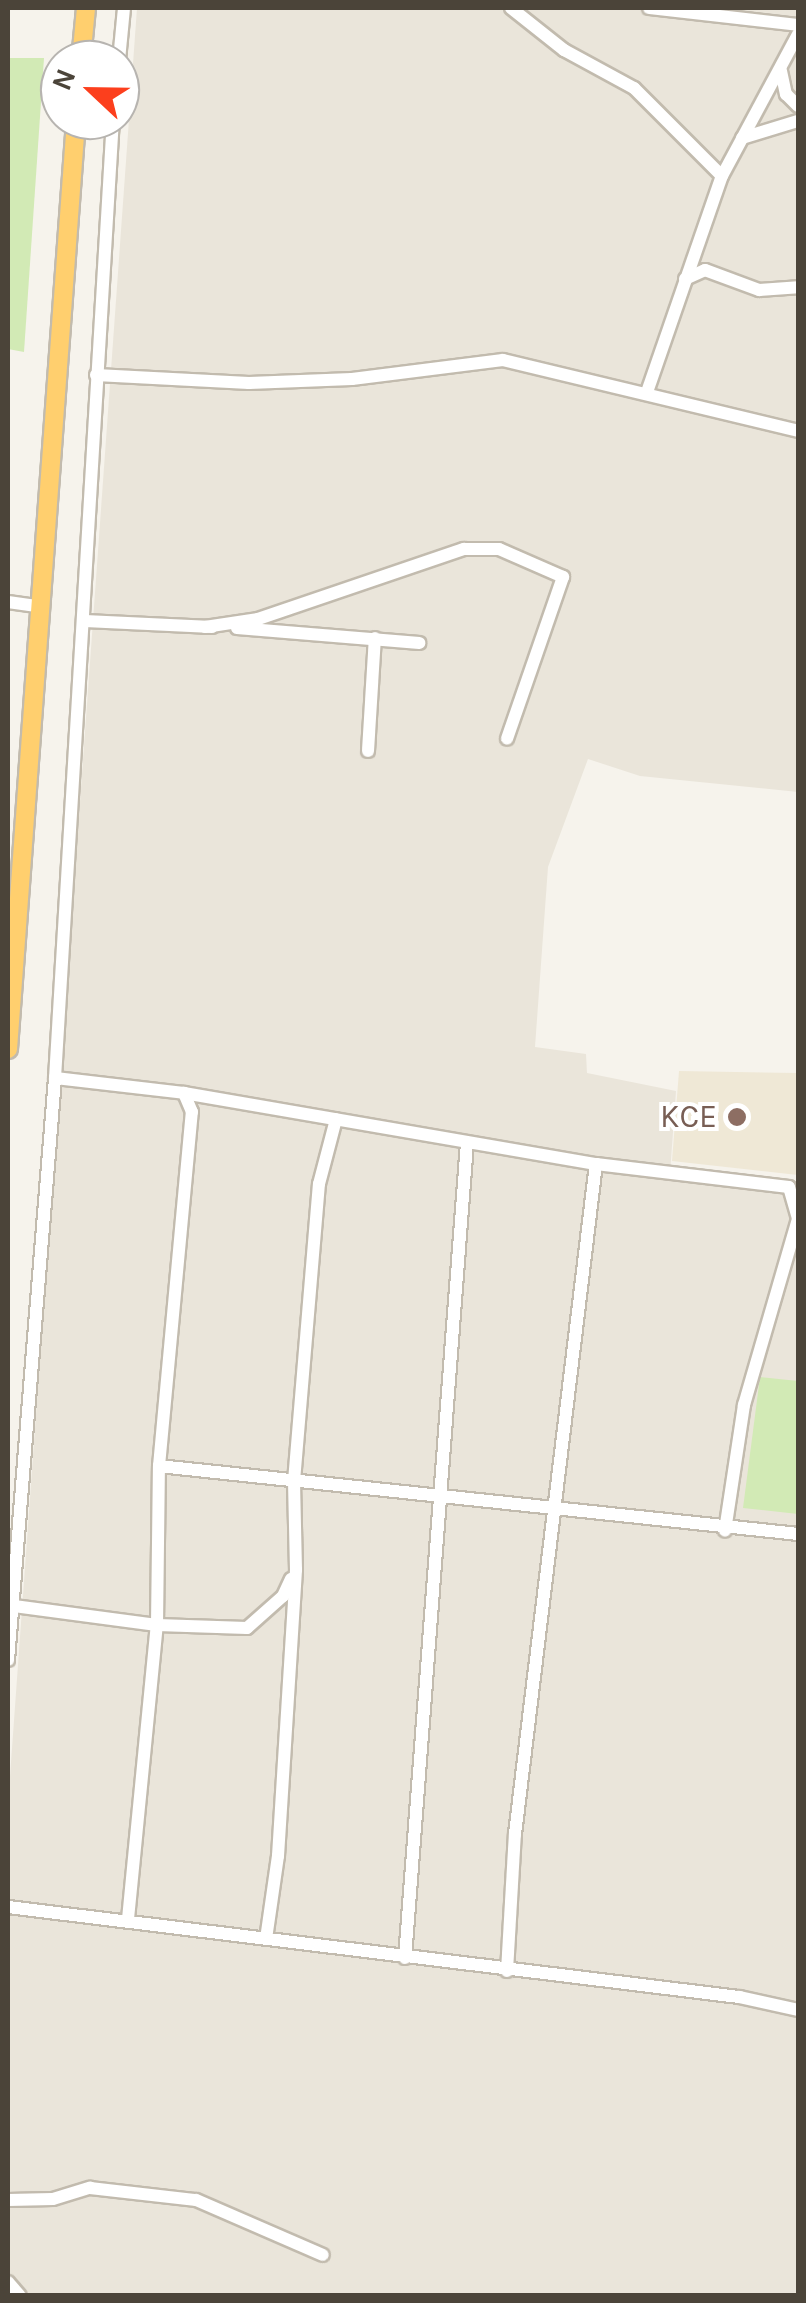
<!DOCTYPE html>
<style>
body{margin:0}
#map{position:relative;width:806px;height:2303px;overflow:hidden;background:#f6f3ec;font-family:Karla,sans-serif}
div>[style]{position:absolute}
.residential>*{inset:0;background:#eae5da}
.education>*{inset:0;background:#efe8d6}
.green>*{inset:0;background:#d2eab5}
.roads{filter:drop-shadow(2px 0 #c2bbae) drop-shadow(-2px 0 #c2bbae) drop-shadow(0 2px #c2bbae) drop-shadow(0 -2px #c2bbae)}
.minor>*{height:12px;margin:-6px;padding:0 6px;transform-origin:6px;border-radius:6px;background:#fff}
.highway>*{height:18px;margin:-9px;padding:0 9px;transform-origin:9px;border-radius:9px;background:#ffcf6e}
.dots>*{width:28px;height:28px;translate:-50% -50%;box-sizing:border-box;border:5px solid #fff;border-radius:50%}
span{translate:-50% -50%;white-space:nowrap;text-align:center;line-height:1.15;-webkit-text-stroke:8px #fff;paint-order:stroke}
.education-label{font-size:32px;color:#785e54}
.right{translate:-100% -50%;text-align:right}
.frame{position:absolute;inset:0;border:10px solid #4b4439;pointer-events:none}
.north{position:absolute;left:40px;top:40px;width:100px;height:100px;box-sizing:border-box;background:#fff;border:2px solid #b7b4b0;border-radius:50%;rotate:292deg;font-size:28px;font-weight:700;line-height:40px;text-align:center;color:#4b4439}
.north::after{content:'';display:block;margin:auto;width:35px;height:45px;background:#fc3f1d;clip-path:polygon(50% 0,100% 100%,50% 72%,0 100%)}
</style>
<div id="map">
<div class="residential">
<div style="clip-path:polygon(137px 8px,798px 8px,798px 792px,640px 776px,588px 759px,548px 867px,535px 1047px,586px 1054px,587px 1073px,676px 1091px,670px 1173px,798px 1188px,798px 2295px,8px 2295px,8px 1804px)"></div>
</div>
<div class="education">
<div style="clip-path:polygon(679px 1071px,798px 1073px,798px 1175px,672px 1161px)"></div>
</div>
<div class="green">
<div style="clip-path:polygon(8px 58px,44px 58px,24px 352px,8px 349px)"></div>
<div style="clip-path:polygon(760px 1377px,798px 1381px,798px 1514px,743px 1508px)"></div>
</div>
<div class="roads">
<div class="minor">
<div style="left:511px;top:8px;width:68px;rotate:38.4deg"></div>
<div style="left:564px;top:50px;width:80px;rotate:28.5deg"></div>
<div style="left:634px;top:88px;width:124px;rotate:45deg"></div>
<div style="left:649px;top:8px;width:150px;rotate:6.5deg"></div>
<div style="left:119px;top:60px;width:52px;rotate:-84.5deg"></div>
<div style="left:781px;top:71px;width:24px;rotate:78deg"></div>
<div style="left:786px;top:94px;width:17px;rotate:45deg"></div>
<div style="left:742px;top:138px;width:59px;rotate:-16.9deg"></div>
<div style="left:685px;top:279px;width:22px;rotate:-24deg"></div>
<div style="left:705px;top:270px;width:58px;rotate:20.3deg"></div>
<div style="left:759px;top:290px;width:39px;rotate:-4deg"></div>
<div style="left:96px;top:375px;width:153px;rotate:3deg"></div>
<div style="left:249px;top:383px;width:103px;rotate:-2.2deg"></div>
<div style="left:352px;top:379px;width:152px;rotate:-7.2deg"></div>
<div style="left:503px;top:360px;width:303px;rotate:13.5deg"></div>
<div style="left:647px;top:392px;width:229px;rotate:-70.9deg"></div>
<div style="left:722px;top:176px;width:161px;rotate:-61.8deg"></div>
<div style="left:8px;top:602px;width:34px;rotate:8deg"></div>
<div style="left:85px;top:621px;width:127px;rotate:2.7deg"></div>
<div style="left:205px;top:627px;width:54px;rotate:-8.6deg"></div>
<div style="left:258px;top:619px;width:218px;rotate:-18.8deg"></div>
<div style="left:464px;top:549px;width:35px"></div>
<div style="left:499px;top:549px;width:70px;rotate:23.6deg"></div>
<div style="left:563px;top:577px;width:171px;rotate:109.1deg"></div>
<div style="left:237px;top:628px;width:183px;rotate:4.7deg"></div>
<div style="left:368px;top:751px;width:113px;rotate:-86.5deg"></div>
<div style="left:55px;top:1078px;width:130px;rotate:6.6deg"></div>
<div style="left:184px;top:1093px;width:418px;rotate:9.8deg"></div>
<div style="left:596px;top:1164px;width:194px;rotate:6.8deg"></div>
<div style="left:789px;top:1187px;width:33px;rotate:74deg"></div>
<div style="left:798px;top:1219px;width:194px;rotate:106.2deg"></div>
<div style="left:744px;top:1405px;width:127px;rotate:98.6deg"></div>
<div style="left:159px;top:1466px;width:643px;rotate:6.07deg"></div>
<div style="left:14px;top:1606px;width:144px;rotate:7.6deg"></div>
<div style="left:157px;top:1625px;width:90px;rotate:1.9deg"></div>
<div style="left:247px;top:1628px;width:48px;rotate:-41.6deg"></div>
<div style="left:283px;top:1596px;width:19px;rotate:-65deg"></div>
<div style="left:8px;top:1660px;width:584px;rotate:-85.38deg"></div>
<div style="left:55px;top:1078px;width:960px;rotate:-86.54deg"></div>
<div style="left:8px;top:1907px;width:737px;rotate:7.02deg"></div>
<div style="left:739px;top:1997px;width:60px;rotate:12.4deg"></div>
<div style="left:128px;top:1919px;width:295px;rotate:-84.4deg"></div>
<div style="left:157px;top:1625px;width:159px;rotate:-89.3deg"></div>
<div style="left:159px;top:1466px;width:356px;rotate:-84.7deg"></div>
<div style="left:192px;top:1112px;width:21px;rotate:-113deg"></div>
<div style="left:266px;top:1939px;width:84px;rotate:-81.8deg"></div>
<div style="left:278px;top:1856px;width:287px;rotate:-86.4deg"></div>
<div style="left:296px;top:1570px;width:89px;rotate:-91.3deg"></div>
<div style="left:294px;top:1481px;width:298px;rotate:-85.2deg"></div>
<div style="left:319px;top:1184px;width:67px;rotate:-75.3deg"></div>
<div style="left:405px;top:1958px;width:818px;rotate:-85.65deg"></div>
<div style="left:507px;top:1971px;width:137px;rotate:-86.7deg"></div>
<div style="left:515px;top:1834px;width:675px;rotate:-83.11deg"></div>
<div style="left:8px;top:2200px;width:45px;rotate:-1.3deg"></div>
<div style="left:53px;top:2199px;width:39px;rotate:-17deg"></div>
<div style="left:90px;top:2188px;width:107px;rotate:6.5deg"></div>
<div style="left:196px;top:2200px;width:138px;rotate:23.4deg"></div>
<div style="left:8px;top:2282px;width:18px;rotate:49deg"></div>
</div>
<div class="highway">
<div style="left:81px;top:60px;width:52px;rotate:-84.5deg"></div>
<div style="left:8px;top:1049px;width:931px;rotate:-85.81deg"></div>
</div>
</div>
<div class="dots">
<div style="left:737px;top:1117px;background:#8d6e63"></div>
</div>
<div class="education-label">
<span class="right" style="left:717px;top:1117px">KCE</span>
</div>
<div class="frame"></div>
<div class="north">N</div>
</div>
